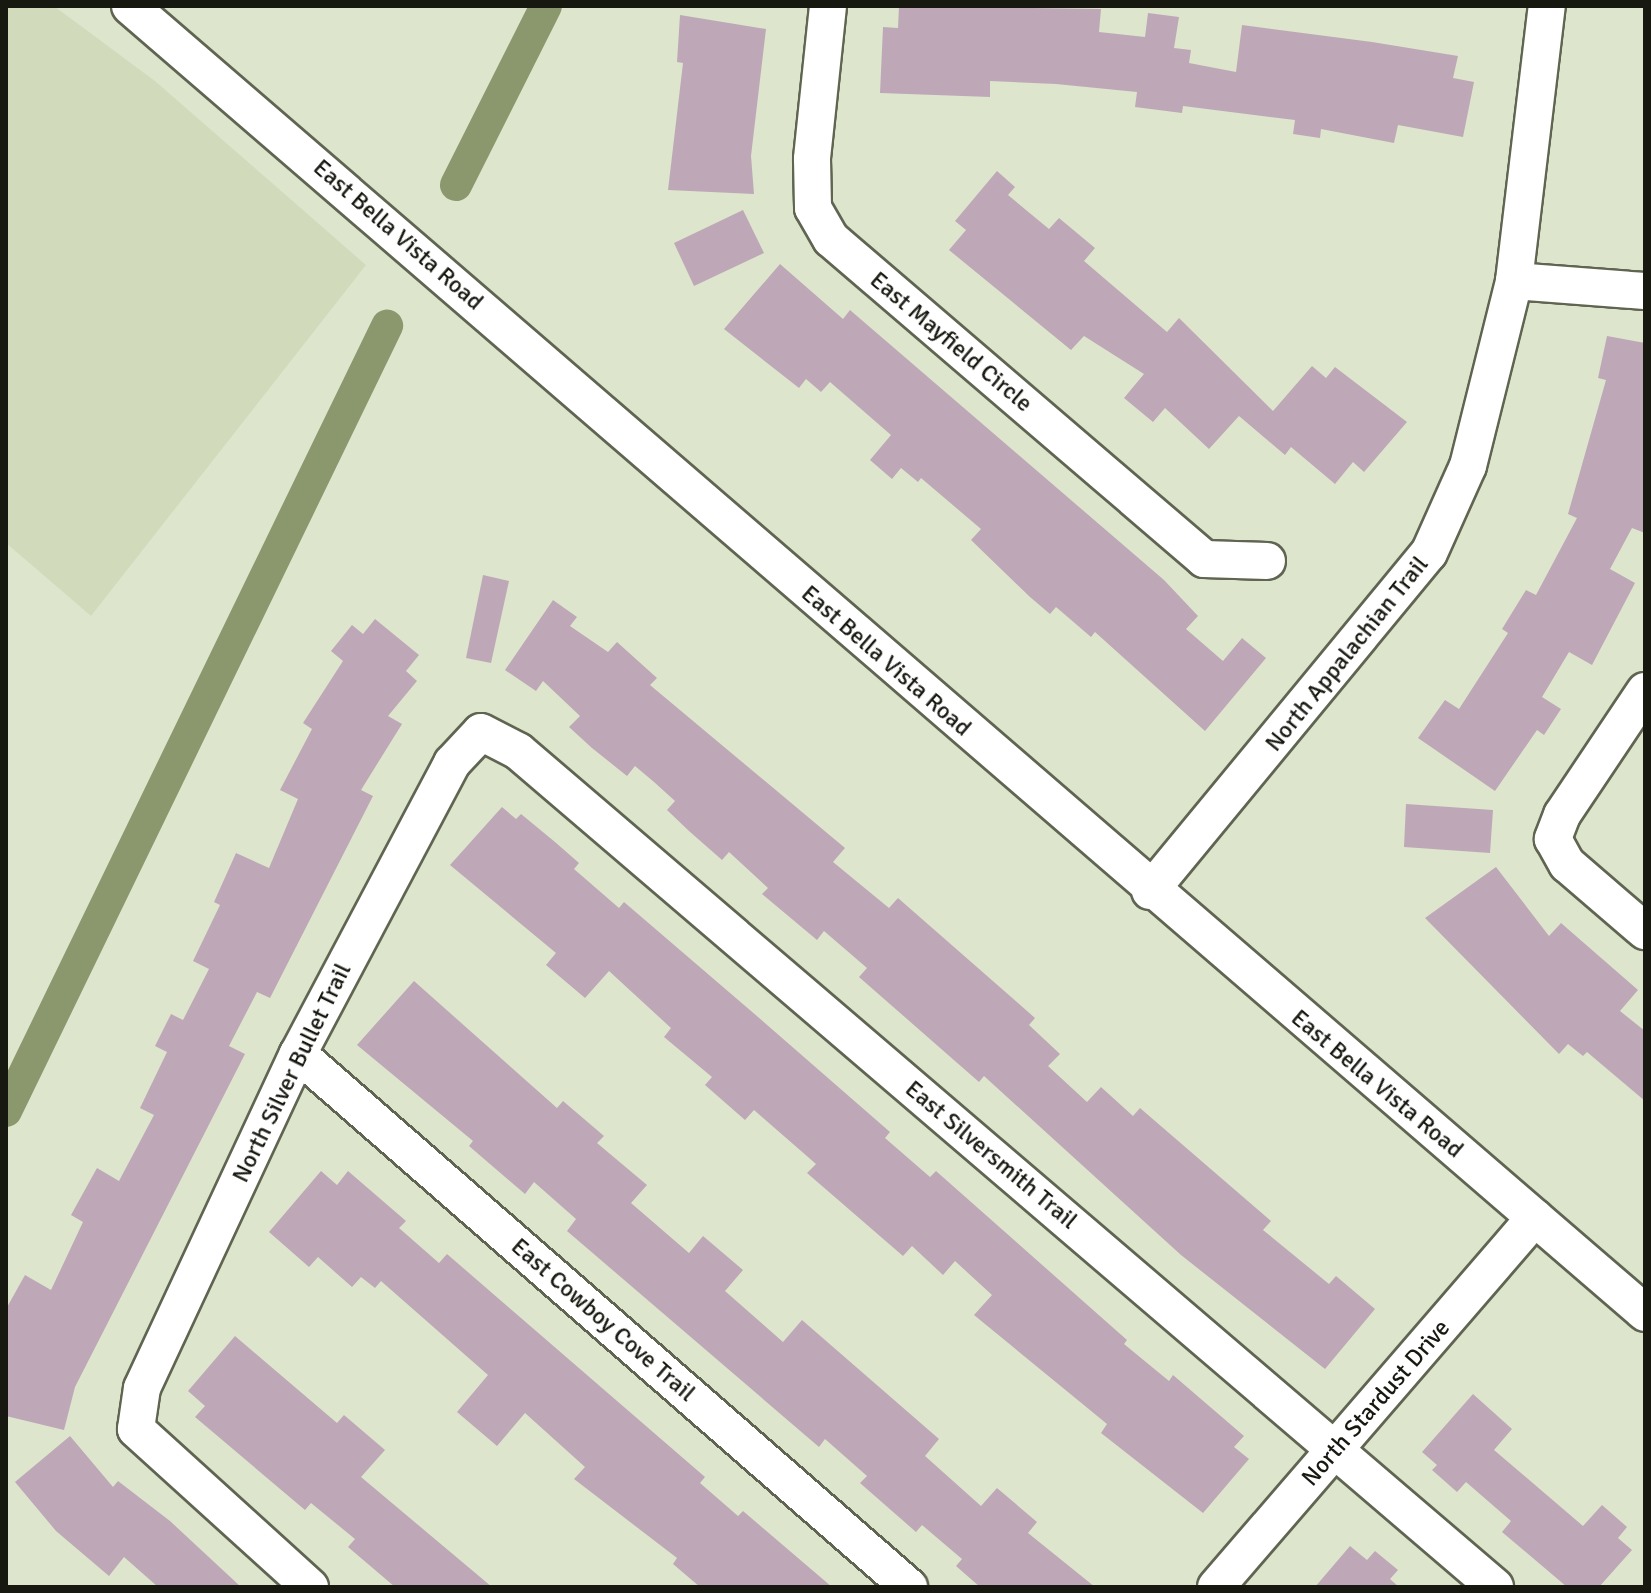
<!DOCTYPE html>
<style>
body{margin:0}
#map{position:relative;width:1651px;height:1593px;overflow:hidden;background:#dde5cd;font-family:Signika,sans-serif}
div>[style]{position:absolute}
.built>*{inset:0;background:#d1dbbc}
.canal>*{height:32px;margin:-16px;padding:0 16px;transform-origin:16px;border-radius:16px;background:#8b976d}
.building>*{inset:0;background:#bea8b7}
.roads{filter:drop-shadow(2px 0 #5f6551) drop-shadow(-2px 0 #5f6551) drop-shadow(0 2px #5f6551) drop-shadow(0 -2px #5f6551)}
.minor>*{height:36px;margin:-18px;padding:0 18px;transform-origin:18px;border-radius:18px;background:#fff}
span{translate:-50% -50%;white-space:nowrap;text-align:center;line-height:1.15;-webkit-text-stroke:7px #fff;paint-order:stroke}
.street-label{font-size:24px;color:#171911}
.frame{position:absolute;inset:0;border:8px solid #171911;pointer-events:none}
</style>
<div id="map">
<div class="built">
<div style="clip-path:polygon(6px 6px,54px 6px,155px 81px,366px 265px,91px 616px,6px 543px)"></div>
</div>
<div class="canal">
<div style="left:456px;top:185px;width:200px;rotate:-63.3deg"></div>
<div style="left:6px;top:1111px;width:873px;rotate:-64.11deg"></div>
</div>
<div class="building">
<div style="clip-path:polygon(899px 6px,1101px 9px,1099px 32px,1145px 37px,1148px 13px,1179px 17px,1174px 48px,1191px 50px,1189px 63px,1236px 72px,1242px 25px,1372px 42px,1458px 56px,1453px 78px,1474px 82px,1463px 137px,1398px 125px,1394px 143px,1321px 129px,1320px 138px,1293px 134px,1295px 120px,1183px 106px,1182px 113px,1135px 107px,1137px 92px,1056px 84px,990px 81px,990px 97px,880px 93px,883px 27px,898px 28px)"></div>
<div style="clip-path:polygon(680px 15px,766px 29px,751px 156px,754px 194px,668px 190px,683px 63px,677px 62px)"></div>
<div style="clip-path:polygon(997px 171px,1015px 187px,1008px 195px,1049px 229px,1059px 218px,1095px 248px,1084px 261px,1167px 332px,1179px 318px,1273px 411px,1312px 366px,1326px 378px,1335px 367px,1407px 422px,1364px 472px,1353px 462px,1335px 484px,1291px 447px,1285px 455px,1239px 416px,1209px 449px,1165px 408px,1153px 422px,1124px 398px,1144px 374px,1084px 336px,1071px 350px,949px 250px,966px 230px,955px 221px)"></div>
<div style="clip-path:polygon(743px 210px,764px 253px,694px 286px,674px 243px)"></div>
<div style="clip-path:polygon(780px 264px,843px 319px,850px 310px,1164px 580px,1198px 616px,1186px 629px,1223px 661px,1242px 638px,1266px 658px,1205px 731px,1095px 632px,1091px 637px,1056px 607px,1050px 614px,1030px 597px,971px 540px,981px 529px,921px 478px,918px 482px,901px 468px,892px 479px,870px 460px,891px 435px,830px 382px,821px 392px,806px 379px,799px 388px,724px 329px)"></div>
<div style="clip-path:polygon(1607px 336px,1645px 343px,1645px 533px,1632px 528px,1610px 569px,1635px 583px,1592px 665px,1569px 652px,1542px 697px,1561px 709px,1544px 735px,1537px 730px,1495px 791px,1418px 738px,1445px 700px,1459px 709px,1508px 633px,1502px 629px,1526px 590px,1536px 595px,1577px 518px,1568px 514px,1606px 380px,1598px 378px)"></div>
<div style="clip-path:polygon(483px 575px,509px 581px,491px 663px,466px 658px)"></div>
<div style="clip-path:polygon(553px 600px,577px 617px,570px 626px,608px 652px,617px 642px,657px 678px,650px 685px,845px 848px,833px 862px,889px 908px,898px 898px,1035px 1018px,1029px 1025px,1060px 1054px,1048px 1066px,1087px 1102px,1101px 1087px,1133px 1116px,1140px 1108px,1271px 1221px,1263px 1230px,1329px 1284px,1336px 1276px,1375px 1309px,1325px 1369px,1181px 1255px,984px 1076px,979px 1082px,859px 977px,867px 968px,824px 931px,817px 940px,762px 894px,768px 888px,729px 852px,722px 860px,689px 831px,667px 810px,675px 801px,654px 782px,635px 766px,627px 776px,592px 748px,569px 727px,580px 716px,543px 681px,536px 691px,505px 670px)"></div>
<div style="clip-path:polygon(375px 619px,419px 655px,406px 671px,417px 681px,388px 716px,402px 724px,361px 790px,373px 796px,270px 998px,257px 992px,229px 1046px,245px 1054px,75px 1387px,64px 1430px,6px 1416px,6px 1309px,25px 1275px,51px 1290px,83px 1222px,71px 1215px,97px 1168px,119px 1181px,154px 1115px,140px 1108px,167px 1052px,155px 1046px,171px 1014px,183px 1020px,209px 969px,193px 961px,220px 905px,214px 902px,236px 853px,269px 868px,298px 799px,280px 790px,312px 729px,303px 723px,343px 661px,331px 651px,352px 625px,363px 634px)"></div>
<div style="clip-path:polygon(1406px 804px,1493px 810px,1490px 853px,1404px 847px)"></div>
<div style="clip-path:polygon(502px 807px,516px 819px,521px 814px,555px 842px,579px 863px,574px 869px,619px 908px,624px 902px,758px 1017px,890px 1132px,885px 1138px,930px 1177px,936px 1171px,1127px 1340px,1124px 1344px,1169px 1381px,1173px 1375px,1244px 1436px,1234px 1447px,1249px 1459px,1203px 1513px,1101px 1433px,1107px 1424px,974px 1315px,992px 1295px,955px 1261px,943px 1275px,912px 1246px,903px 1256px,807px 1173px,816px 1164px,754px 1110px,745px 1120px,705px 1085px,712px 1077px,664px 1037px,671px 1028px,609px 971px,585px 998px,546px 965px,556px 953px,450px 865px)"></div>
<div style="clip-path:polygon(1496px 867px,1549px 936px,1561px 923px,1638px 990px,1620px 1011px,1645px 1031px,1645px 1101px,1587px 1052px,1583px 1056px,1568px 1044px,1559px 1054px,1425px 918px)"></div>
<div style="clip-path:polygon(414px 981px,557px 1108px,563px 1101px,604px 1136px,597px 1143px,647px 1185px,631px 1203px,689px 1253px,703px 1236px,743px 1270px,725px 1291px,783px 1342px,802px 1320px,939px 1439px,925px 1456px,981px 1506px,997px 1488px,1037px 1522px,1028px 1533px,1095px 1587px,980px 1587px,956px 1566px,962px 1559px,922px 1525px,916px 1532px,860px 1483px,867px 1476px,825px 1439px,819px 1447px,567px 1231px,576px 1219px,534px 1182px,525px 1194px,469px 1146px,473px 1141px,357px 1045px)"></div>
<div style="clip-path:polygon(321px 1171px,337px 1185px,348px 1171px,406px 1221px,399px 1228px,439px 1263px,447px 1254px,705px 1477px,700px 1483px,738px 1516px,743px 1511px,832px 1587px,700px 1587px,673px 1564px,677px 1558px,574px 1479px,585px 1467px,525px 1413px,497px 1446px,457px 1412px,488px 1375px,381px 1281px,375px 1288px,361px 1277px,352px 1287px,318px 1257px,309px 1267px,269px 1232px)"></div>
<div style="clip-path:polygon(235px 1336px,337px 1423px,344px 1415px,385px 1450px,361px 1477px,492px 1587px,395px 1587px,348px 1547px,355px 1539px,311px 1503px,305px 1510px,195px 1417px,205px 1406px,188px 1391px)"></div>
<div style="clip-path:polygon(1473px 1394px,1512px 1429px,1494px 1450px,1583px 1526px,1602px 1505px,1627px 1527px,1618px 1538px,1632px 1550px,1599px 1587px,1567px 1587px,1502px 1532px,1511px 1521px,1466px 1482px,1457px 1492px,1432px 1470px,1437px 1465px,1422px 1452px)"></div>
<div style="clip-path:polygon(70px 1436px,113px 1487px,118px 1481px,170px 1521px,241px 1587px,158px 1587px,124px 1557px,109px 1576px,56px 1531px,15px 1482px)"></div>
<div style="clip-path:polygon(1350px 1546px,1367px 1560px,1375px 1551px,1398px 1570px,1390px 1579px,1399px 1587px,1315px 1587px)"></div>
</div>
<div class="roads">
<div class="minor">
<div style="left:130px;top:6px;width:2001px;rotate:40.78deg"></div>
<div style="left:828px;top:6px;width:154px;rotate:96deg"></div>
<div style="left:812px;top:159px;width:49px;rotate:88.8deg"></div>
<div style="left:813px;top:208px;width:36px;rotate:60deg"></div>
<div style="left:831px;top:239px;width:491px;rotate:40.6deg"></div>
<div style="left:1204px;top:559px;width:63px;rotate:1.8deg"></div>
<div style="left:1514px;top:281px;width:131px;rotate:4.4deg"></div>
<div style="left:1645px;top:691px;width:149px;rotate:123.8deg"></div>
<div style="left:1562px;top:815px;width:26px;rotate:111deg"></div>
<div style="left:1553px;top:839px;width:29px;rotate:61deg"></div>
<div style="left:1567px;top:864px;width:103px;rotate:40.7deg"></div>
<div style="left:1150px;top:891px;width:438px;rotate:-50.5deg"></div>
<div style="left:1429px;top:553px;width:95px;rotate:-65.9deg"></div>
<div style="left:1468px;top:466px;width:191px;rotate:-76deg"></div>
<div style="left:1514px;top:281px;width:277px;rotate:-83.2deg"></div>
<div style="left:298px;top:1054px;width:811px;rotate:41.1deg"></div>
<div style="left:310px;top:1587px;width:235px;rotate:-137.8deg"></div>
<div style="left:136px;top:1429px;width:41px;rotate:-81.7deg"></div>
<div style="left:142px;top:1388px;width:369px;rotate:-65deg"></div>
<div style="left:298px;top:1054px;width:329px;rotate:-62.1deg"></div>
<div style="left:452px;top:763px;width:42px;rotate:-46.9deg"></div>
<div style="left:481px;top:732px;width:42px;rotate:27.2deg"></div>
<div style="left:518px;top:751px;width:1286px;rotate:40.55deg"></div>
<div style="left:1216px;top:1587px;width:488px;rotate:-49.2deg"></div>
</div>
</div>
<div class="street-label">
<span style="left:398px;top:235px;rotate:41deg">East Bella Vista Road</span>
<span style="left:951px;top:342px;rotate:40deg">East Mayfield Circle</span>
<span style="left:1347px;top:654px;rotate:-51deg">North Appalachian Trail</span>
<span style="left:886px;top:661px;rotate:41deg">East Bella Vista Road</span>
<span style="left:292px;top:1073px;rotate:-64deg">North Silver Bullet Trail</span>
<span style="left:1377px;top:1084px;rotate:40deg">East Bella Vista Road</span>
<span style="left:991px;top:1155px;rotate:40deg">East Silversmith Trail</span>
<span style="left:603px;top:1320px;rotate:41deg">East Cowboy Cove Trail</span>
<span style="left:1376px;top:1403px;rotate:-49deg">North Stardust Drive</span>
</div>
<div class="frame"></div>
</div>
